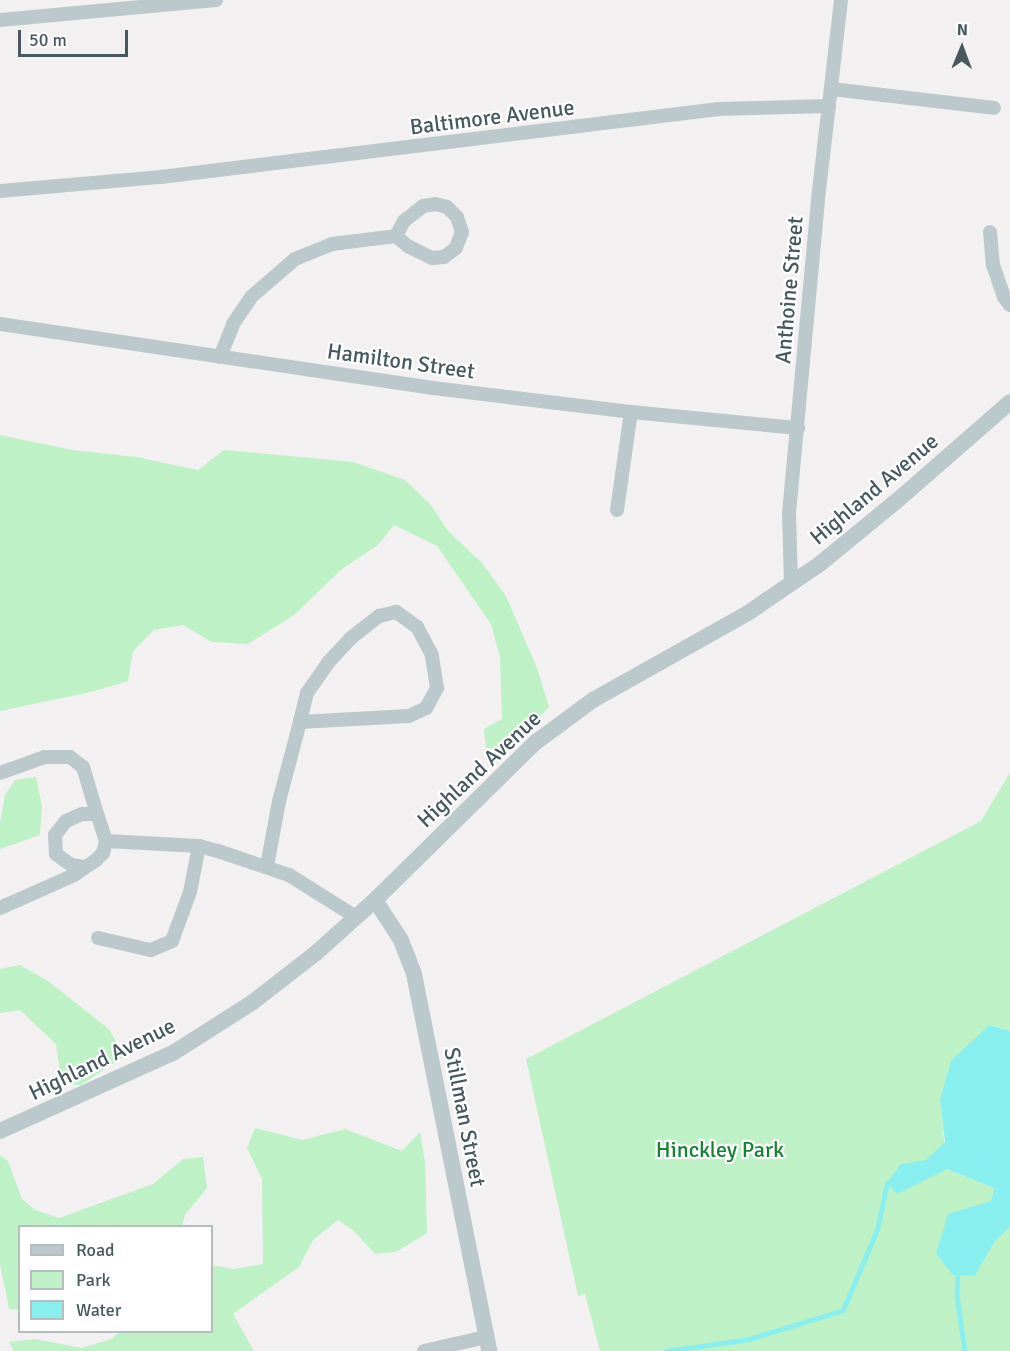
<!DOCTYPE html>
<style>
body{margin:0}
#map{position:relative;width:1010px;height:1351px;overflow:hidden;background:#f3f0f1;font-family:Signika,sans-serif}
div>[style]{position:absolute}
.green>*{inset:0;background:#bef1c6}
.water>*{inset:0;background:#89efee}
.stream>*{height:4.5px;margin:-2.25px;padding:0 2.25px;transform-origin:2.25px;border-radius:2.25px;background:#89efee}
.minor>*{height:14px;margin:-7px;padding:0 7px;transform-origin:7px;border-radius:7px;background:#bbc9cd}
.tertiary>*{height:16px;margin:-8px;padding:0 8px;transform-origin:8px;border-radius:8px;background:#bbc9cd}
span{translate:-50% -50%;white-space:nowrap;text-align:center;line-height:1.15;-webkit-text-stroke:4.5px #fff;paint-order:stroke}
.street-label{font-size:22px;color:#47595e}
.park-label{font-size:22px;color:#148433}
.legend{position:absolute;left:18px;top:1225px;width:195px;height:108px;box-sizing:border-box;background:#fff;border:2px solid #b5bdbf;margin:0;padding:8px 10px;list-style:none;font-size:18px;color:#47595e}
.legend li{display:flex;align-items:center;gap:12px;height:30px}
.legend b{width:30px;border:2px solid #b5bdbf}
.north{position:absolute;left:932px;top:18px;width:60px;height:60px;-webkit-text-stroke:4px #fff;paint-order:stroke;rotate:1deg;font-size:16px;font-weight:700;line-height:24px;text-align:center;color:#47595e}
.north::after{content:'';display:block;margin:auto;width:21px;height:27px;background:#47595e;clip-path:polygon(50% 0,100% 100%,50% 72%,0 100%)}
.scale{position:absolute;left:18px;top:30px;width:110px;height:27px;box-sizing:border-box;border:3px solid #47595e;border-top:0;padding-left:8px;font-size:18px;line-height:21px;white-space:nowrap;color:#47595e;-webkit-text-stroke:4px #fff;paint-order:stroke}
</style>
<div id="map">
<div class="green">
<div style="clip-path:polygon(0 435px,73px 450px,136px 457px,198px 470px,224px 450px,353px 462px,405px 480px,431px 505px,448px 531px,482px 563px,506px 596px,537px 668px,549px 707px,507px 749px,486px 748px,484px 729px,502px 719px,500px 657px,491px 624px,437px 546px,394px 525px,378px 545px,342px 569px,294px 615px,248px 644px,212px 642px,183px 625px,154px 630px,133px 651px,128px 681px,91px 692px,0 711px)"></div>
<div style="clip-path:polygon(1010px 773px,1010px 1031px,989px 1025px,940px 1100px,947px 1169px,994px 1188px,975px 1276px,995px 1241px,1010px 1227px,1010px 1351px,600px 1351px,585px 1294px,578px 1296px,526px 1059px,981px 821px)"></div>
<div style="clip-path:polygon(36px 777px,42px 806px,40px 835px,0 849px,0 823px,5px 795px,15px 780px)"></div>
<div style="clip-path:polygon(20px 965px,48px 981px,109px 1029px,124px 1056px,81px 1085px,62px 1084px,56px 1044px,20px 1010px,0 1013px,0 969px)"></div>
<div style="clip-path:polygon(255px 1128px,302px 1140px,345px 1129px,402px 1151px,420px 1132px,425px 1162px,427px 1233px,396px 1252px,375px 1254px,354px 1231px,338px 1220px,313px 1240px,299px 1267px,233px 1314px,254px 1351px,14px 1351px,9px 1342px,35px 1339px,82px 1348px,111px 1339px,120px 1332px,212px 1332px,212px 1265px,233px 1269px,263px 1264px,262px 1179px,247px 1148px)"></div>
<div style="clip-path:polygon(0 1155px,8px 1161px,22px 1199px,35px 1210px,59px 1218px,153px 1184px,183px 1159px,203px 1157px,207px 1188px,185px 1215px,182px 1226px,20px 1226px,19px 1310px,9px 1309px,0 1264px)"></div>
</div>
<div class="water">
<div style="clip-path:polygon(989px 1025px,1010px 1031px,1010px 1227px,995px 1241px,975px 1276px,953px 1275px,936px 1253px,948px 1214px,991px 1201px,994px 1188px,947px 1169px,897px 1194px,887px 1183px,901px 1164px,926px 1160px,945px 1142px,940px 1100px,951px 1061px)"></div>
</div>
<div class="stream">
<div style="left:958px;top:1270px;width:25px;rotate:92deg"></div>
<div style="left:957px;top:1295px;width:57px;rotate:81.9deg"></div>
<div style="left:666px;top:1351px;width:84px;rotate:-8.2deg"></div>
<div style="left:749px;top:1339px;width:98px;rotate:-17.1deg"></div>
<div style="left:843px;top:1310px;width:87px;rotate:-67deg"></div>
<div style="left:877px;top:1230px;width:48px;rotate:-78deg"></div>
</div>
<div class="minor">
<div style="left:0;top:20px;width:217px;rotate:-5.3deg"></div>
<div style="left:831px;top:89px;width:164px;rotate:6.6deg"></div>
<div style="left:0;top:191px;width:162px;rotate:-5deg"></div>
<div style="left:161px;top:177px;width:562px;rotate:-6.95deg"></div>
<div style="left:719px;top:109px;width:110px;rotate:-1.6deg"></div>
<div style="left:435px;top:204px;width:12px;rotate:14deg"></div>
<div style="left:447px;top:207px;width:14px;rotate:45deg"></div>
<div style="left:457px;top:217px;width:16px;rotate:72deg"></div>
<div style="left:462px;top:232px;width:17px;rotate:111deg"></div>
<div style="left:456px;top:248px;width:15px;rotate:143deg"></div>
<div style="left:444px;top:257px;width:12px;rotate:175deg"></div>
<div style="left:432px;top:258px;width:25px;rotate:-154deg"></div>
<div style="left:409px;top:247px;width:17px;rotate:-140deg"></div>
<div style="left:396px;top:236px;width:17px;rotate:-62deg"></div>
<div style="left:404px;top:221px;width:24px;rotate:-38deg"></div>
<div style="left:423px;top:206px;width:12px;rotate:-9deg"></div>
<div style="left:990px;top:232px;width:33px;rotate:85deg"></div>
<div style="left:993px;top:265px;width:34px;rotate:71deg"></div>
<div style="left:1004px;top:297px;width:10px;rotate:53deg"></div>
<div style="left:0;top:324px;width:438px;rotate:8.4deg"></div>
<div style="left:433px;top:388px;width:199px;rotate:6.9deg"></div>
<div style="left:631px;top:412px;width:168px;rotate:5.5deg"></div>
<div style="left:220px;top:357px;width:35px;rotate:-68deg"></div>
<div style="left:233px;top:324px;width:32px;rotate:-56deg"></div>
<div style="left:251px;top:297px;width:58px;rotate:-40.8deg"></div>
<div style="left:295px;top:259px;width:40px;rotate:-22deg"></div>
<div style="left:332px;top:244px;width:64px;rotate:-7.1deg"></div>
<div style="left:617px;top:510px;width:99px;rotate:-81.9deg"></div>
<div style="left:791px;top:584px;width:71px;rotate:-91.6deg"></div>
<div style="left:789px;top:513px;width:315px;rotate:-84.7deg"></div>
<div style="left:818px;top:199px;width:200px;rotate:-83.4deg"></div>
<div style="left:0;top:773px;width:48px;rotate:-19.6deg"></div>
<div style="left:45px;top:757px;width:25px"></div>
<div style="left:70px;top:757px;width:16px;rotate:38deg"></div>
<div style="left:83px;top:767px;width:49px;rotate:73.4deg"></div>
<div style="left:106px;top:841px;width:93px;rotate:3.1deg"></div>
<div style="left:199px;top:846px;width:20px;rotate:15deg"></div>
<div style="left:218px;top:851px;width:75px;rotate:18.7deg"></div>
<div style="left:289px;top:875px;width:79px;rotate:32.1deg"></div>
<div style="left:267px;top:866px;width:66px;rotate:-79.5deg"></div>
<div style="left:279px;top:801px;width:82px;rotate:-75.1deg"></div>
<div style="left:300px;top:722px;width:109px;rotate:-3.2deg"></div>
<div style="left:409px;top:716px;width:19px;rotate:-25deg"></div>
<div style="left:426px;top:708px;width:23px;rotate:-61deg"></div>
<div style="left:437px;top:688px;width:33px;rotate:-99deg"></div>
<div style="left:432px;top:655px;width:32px;rotate:-118deg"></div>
<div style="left:417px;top:627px;width:26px;rotate:-144deg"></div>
<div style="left:396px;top:612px;width:17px;rotate:167deg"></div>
<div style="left:379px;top:616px;width:36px;rotate:142deg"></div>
<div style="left:351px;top:638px;width:34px;rotate:133deg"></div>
<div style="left:328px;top:663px;width:37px;rotate:125deg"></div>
<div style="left:307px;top:693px;width:30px;rotate:104deg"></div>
<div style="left:0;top:908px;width:81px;rotate:-24deg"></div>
<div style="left:74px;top:875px;width:27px;rotate:-34deg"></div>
<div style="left:96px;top:860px;width:10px;rotate:-45deg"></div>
<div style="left:103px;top:853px;width:12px;rotate:-76deg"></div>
<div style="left:106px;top:841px;width:28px;rotate:-108deg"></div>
<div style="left:97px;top:814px;width:15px;rotate:180deg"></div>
<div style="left:82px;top:814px;width:17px;rotate:156deg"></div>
<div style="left:66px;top:821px;width:18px;rotate:128deg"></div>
<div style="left:55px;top:835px;width:19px;rotate:87deg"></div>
<div style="left:56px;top:854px;width:19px;rotate:36deg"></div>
<div style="left:71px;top:865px;width:13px;rotate:9deg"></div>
<div style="left:98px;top:938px;width:54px;rotate:12.8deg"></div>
<div style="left:151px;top:950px;width:23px;rotate:-23deg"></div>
<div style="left:172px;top:941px;width:52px;rotate:-69.8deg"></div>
<div style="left:190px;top:892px;width:47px;rotate:-78.9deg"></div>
<div style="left:424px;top:1351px;width:64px;rotate:-12.7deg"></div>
</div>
<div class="tertiary">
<div style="left:375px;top:900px;width:48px;rotate:57deg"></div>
<div style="left:401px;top:940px;width:36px;rotate:69deg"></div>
<div style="left:414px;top:974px;width:384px;rotate:78.7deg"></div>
<div style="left:0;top:1131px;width:190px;rotate:-24.3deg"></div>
<div style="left:173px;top:1053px;width:95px;rotate:-32.5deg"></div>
<div style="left:253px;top:1002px;width:80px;rotate:-37.9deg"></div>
<div style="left:316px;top:953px;width:79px;rotate:-41.9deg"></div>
<div style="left:375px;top:900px;width:226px;rotate:-44.5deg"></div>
<div style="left:536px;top:742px;width:71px;rotate:-36.4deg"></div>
<div style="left:593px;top:700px;width:178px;rotate:-29.3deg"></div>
<div style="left:748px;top:613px;width:88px;rotate:-34.4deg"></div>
<div style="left:821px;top:563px;width:101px;rotate:-39.4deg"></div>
<div style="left:899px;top:499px;width:147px;rotate:-41.1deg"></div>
</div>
<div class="street-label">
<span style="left:492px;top:117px;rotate:-7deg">Baltimore Avenue</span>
<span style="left:789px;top:290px;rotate:-85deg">Anthoine Street</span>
<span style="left:401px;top:361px;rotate:8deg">Hamilton Street</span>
<span style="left:874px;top:489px;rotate:-40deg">Highland Avenue</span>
<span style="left:479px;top:769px;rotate:-43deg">Highland Avenue</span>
<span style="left:102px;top:1059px;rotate:-26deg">Highland Avenue</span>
<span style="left:465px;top:1117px;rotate:79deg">Stillman Street</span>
</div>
<div class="park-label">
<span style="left:720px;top:1150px">Hinckley Park</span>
</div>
<ul class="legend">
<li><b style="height:8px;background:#bbc9cd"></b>Road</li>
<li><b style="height:16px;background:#bef1c6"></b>Park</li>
<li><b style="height:16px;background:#89efee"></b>Water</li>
</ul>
<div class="north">N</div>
<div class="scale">50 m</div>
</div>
